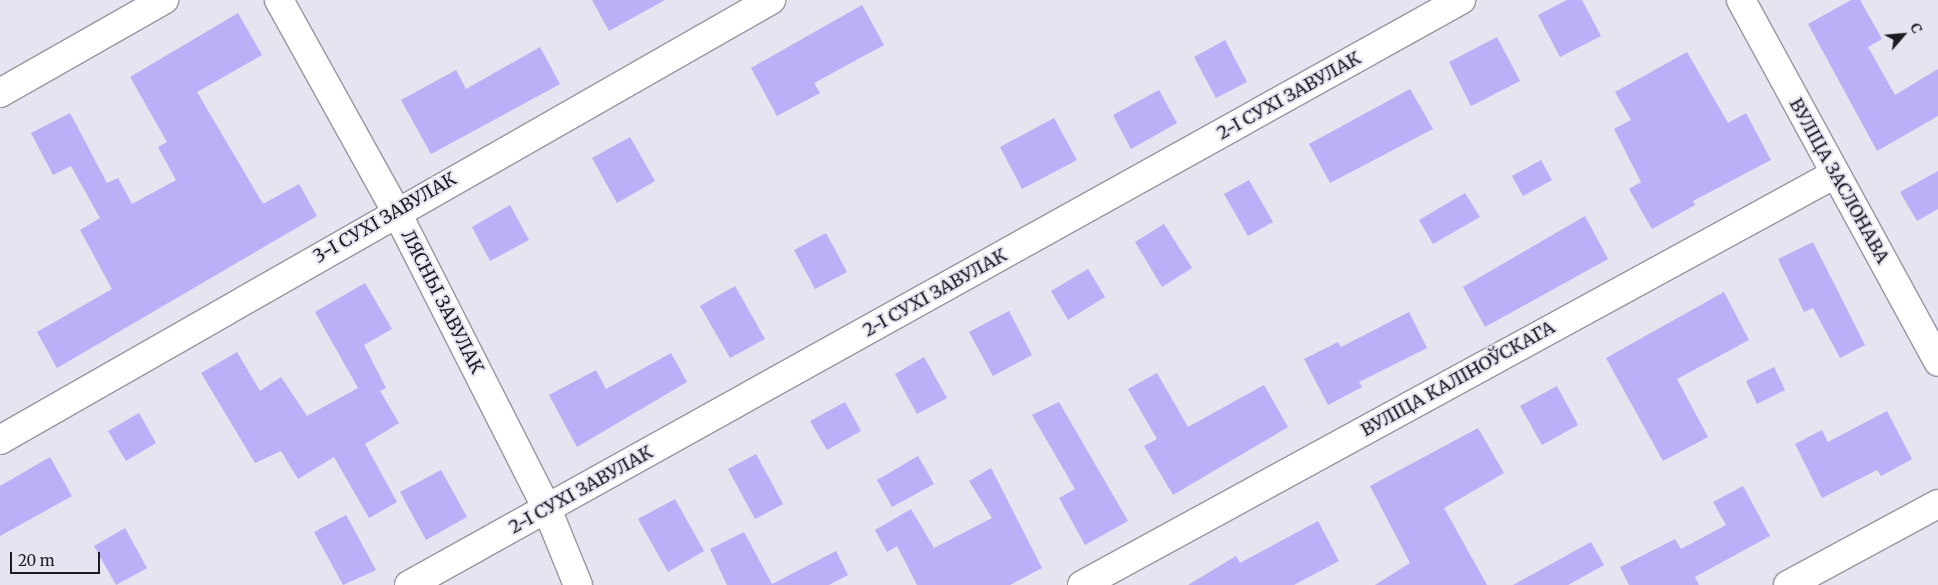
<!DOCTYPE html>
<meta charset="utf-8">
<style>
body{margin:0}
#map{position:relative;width:1938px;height:585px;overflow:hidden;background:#e5e4f1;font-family:Merriweather,serif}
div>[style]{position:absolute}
.building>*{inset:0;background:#bbaff8}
.roads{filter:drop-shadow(1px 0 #9695a1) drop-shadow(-1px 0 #9695a1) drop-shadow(0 1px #9695a1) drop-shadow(0 -1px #9695a1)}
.minor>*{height:28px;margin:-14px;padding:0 14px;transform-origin:14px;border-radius:14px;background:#fff}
span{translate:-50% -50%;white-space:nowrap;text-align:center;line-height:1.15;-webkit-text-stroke:4px #e5e4f1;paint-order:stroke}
.street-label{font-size:18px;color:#1c1b20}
.north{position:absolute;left:1878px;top:10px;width:50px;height:50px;-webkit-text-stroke:4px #e5e4f1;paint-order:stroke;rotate:63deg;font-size:14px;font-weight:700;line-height:20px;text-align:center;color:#1c1b20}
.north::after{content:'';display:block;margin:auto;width:18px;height:22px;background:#1c1b20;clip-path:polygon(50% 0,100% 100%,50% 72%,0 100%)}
.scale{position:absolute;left:10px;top:552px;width:90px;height:22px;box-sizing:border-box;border:2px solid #1c1b20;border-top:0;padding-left:6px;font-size:15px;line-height:18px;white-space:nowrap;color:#1c1b20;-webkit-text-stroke:4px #e5e4f1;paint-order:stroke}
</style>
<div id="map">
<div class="building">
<div style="clip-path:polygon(592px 0,665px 0,609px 31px)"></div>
<div style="clip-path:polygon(1567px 0,1582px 0,1601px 36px,1560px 57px,1538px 15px)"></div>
<div style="clip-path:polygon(1851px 0,1860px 0,1882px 39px,1868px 47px,1895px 95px,1938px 69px,1938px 116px,1877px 151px,1808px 24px)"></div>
<div style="clip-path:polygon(862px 5px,884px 45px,814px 83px,820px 93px,777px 116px,751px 68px)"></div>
<div style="clip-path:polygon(238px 13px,262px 55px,197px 92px,263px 204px,299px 184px,317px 216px,57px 368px,37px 332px,112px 289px,80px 230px,100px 218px,71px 166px,53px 175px,31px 133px,70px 113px,107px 183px,118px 178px,132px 204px,176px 180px,158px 147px,167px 142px,130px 77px)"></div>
<div style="clip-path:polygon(1497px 37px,1520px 81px,1471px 106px,1449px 62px)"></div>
<div style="clip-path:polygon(1225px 40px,1247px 82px,1216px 98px,1194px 57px)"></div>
<div style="clip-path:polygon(540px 47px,560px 84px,431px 154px,401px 100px,456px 70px,466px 89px)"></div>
<div style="clip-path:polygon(1687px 52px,1728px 123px,1746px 113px,1771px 160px,1693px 201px,1695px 205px,1652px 229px,1629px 189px,1641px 182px,1614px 129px,1631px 120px,1615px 92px)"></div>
<div style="clip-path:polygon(1410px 89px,1433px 129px,1330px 183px,1309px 144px)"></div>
<div style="clip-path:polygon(1159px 90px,1177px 123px,1131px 149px,1113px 115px)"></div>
<div style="clip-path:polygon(1054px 118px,1077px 160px,1022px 189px,1000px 147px)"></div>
<div style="clip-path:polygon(630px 137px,655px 181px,617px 203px,592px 158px)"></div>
<div style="clip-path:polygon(1541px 160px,1552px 180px,1523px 196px,1512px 176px)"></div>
<div style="clip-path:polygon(1938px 171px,1938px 209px,1917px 221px,1900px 192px)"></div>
<div style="clip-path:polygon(1249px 180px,1273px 222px,1248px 236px,1224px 194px)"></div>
<div style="clip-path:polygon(1465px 193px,1480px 217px,1433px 244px,1419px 220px)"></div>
<div style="clip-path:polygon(510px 205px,529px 240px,490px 261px,472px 227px)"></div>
<div style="clip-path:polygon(1585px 216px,1608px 259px,1485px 327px,1463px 287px)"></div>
<div style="clip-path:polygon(1164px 224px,1192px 268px,1162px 287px,1135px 242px)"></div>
<div style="clip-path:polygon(826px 233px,847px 272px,815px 289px,794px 250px)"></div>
<div style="clip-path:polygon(1813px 242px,1865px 345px,1840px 358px,1813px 308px,1804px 312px,1778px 259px)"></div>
<div style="clip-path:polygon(1088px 269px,1105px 297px,1068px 320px,1051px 291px)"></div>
<div style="clip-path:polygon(365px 283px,392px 329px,364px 345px,386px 388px,380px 391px,399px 423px,365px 444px,397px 502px,369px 518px,334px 457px,298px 479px,281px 451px,255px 463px,201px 373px,237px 352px,260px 391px,281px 377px,307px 416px,358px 388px,315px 312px)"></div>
<div style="clip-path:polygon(735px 286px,765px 339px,730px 358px,700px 306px)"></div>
<div style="clip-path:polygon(1724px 292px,1749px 340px,1677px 379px,1708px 437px,1663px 461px,1606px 358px)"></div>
<div style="clip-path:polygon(1009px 311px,1032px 355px,993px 376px,969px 332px)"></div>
<div style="clip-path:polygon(1409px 312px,1427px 348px,1359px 382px,1362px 387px,1328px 405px,1304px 359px,1338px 342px,1341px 347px)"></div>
<div style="clip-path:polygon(671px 353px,687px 382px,577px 447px,549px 395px,596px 370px,606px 389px)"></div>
<div style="clip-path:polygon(924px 357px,947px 398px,917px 414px,895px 374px)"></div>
<div style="clip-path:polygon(1774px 367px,1785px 390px,1757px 404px,1746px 381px)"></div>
<div style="clip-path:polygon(1157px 373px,1188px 427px,1264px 385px,1288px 427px,1173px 495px,1144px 446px,1157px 439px,1128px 389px)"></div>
<div style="clip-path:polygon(1557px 386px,1578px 425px,1542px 445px,1520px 406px)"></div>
<div style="clip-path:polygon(845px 402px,861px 431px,827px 450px,810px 421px)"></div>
<div style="clip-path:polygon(1059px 402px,1128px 521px,1085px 545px,1059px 498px,1075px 489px,1032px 415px)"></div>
<div style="clip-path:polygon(1887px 411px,1912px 459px,1881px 476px,1877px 470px,1822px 498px,1795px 444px,1822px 430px,1828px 442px)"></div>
<div style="clip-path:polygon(139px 413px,156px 443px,126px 461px,108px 431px)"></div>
<div style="clip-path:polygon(1478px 428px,1504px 473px,1444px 508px,1487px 585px,1375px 585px,1410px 563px,1370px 486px)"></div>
<div style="clip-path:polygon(756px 454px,783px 504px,755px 519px,728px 469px)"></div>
<div style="clip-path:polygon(918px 456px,934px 484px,892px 507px,877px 480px)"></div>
<div style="clip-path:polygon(50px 457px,72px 496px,0 536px,0 486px)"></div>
<div style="clip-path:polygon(991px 468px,1042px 568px,1010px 585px,917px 585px,897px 546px,887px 552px,875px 530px,911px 509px,934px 548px,992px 518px,969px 481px)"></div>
<div style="clip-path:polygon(441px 470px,467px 517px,426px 540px,400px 492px)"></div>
<div style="clip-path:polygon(1743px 486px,1770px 536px,1695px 577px,1699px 585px,1629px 585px,1620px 567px,1675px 539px,1681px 549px,1726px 525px,1713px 502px)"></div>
<div style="clip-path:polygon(675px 499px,704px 551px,668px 572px,638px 519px)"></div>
<div style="clip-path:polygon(346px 515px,376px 570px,343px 585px,314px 532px)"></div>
<div style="clip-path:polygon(1318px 521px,1339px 561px,1294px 585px,1188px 585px,1236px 556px,1240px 563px)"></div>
<div style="clip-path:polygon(125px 528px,147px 568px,116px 585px,94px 546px)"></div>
<div style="clip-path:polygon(744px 532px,772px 584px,836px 551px,848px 575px,829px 585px,727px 585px,710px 549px)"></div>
<div style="clip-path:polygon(1591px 542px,1604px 565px,1568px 585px,1513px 585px)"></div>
</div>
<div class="roads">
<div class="minor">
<div style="left:279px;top:0;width:241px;rotate:61deg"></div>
<div style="left:396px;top:211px;width:334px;rotate:63.1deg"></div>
<div style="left:547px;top:509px;width:82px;rotate:67.8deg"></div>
<div style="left:1741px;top:0;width:412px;rotate:61.4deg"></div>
<div style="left:0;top:93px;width:189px;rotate:-29.6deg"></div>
<div style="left:0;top:440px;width:888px;rotate:-29.71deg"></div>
<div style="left:409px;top:585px;width:1204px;rotate:-29.08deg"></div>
<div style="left:1082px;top:585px;width:858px;rotate:-28.63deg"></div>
<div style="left:1788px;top:585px;width:170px;rotate:-28.4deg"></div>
</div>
</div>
<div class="street-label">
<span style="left:1289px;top:96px;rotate:-29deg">2-І СУХІ ЗАВУЛАК</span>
<span style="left:1839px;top:181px;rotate:61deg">ВУЛІЦА ЗАСЛОНАВА</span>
<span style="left:385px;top:218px;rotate:-30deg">3-І СУХІ ЗАВУЛАК</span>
<span style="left:935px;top:293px;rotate:-29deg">2-І СУХІ ЗАВУЛАК</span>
<span style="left:442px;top:302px;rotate:63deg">ЛЯСНЫ ЗАВУЛАК</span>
<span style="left:1458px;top:379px;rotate:-29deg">ВУЛІЦА КАЛІНОЎСКАГА</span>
<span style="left:581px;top:490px;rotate:-29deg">2-І СУХІ ЗАВУЛАК</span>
</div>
<div class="north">С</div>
<div class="scale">20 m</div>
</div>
